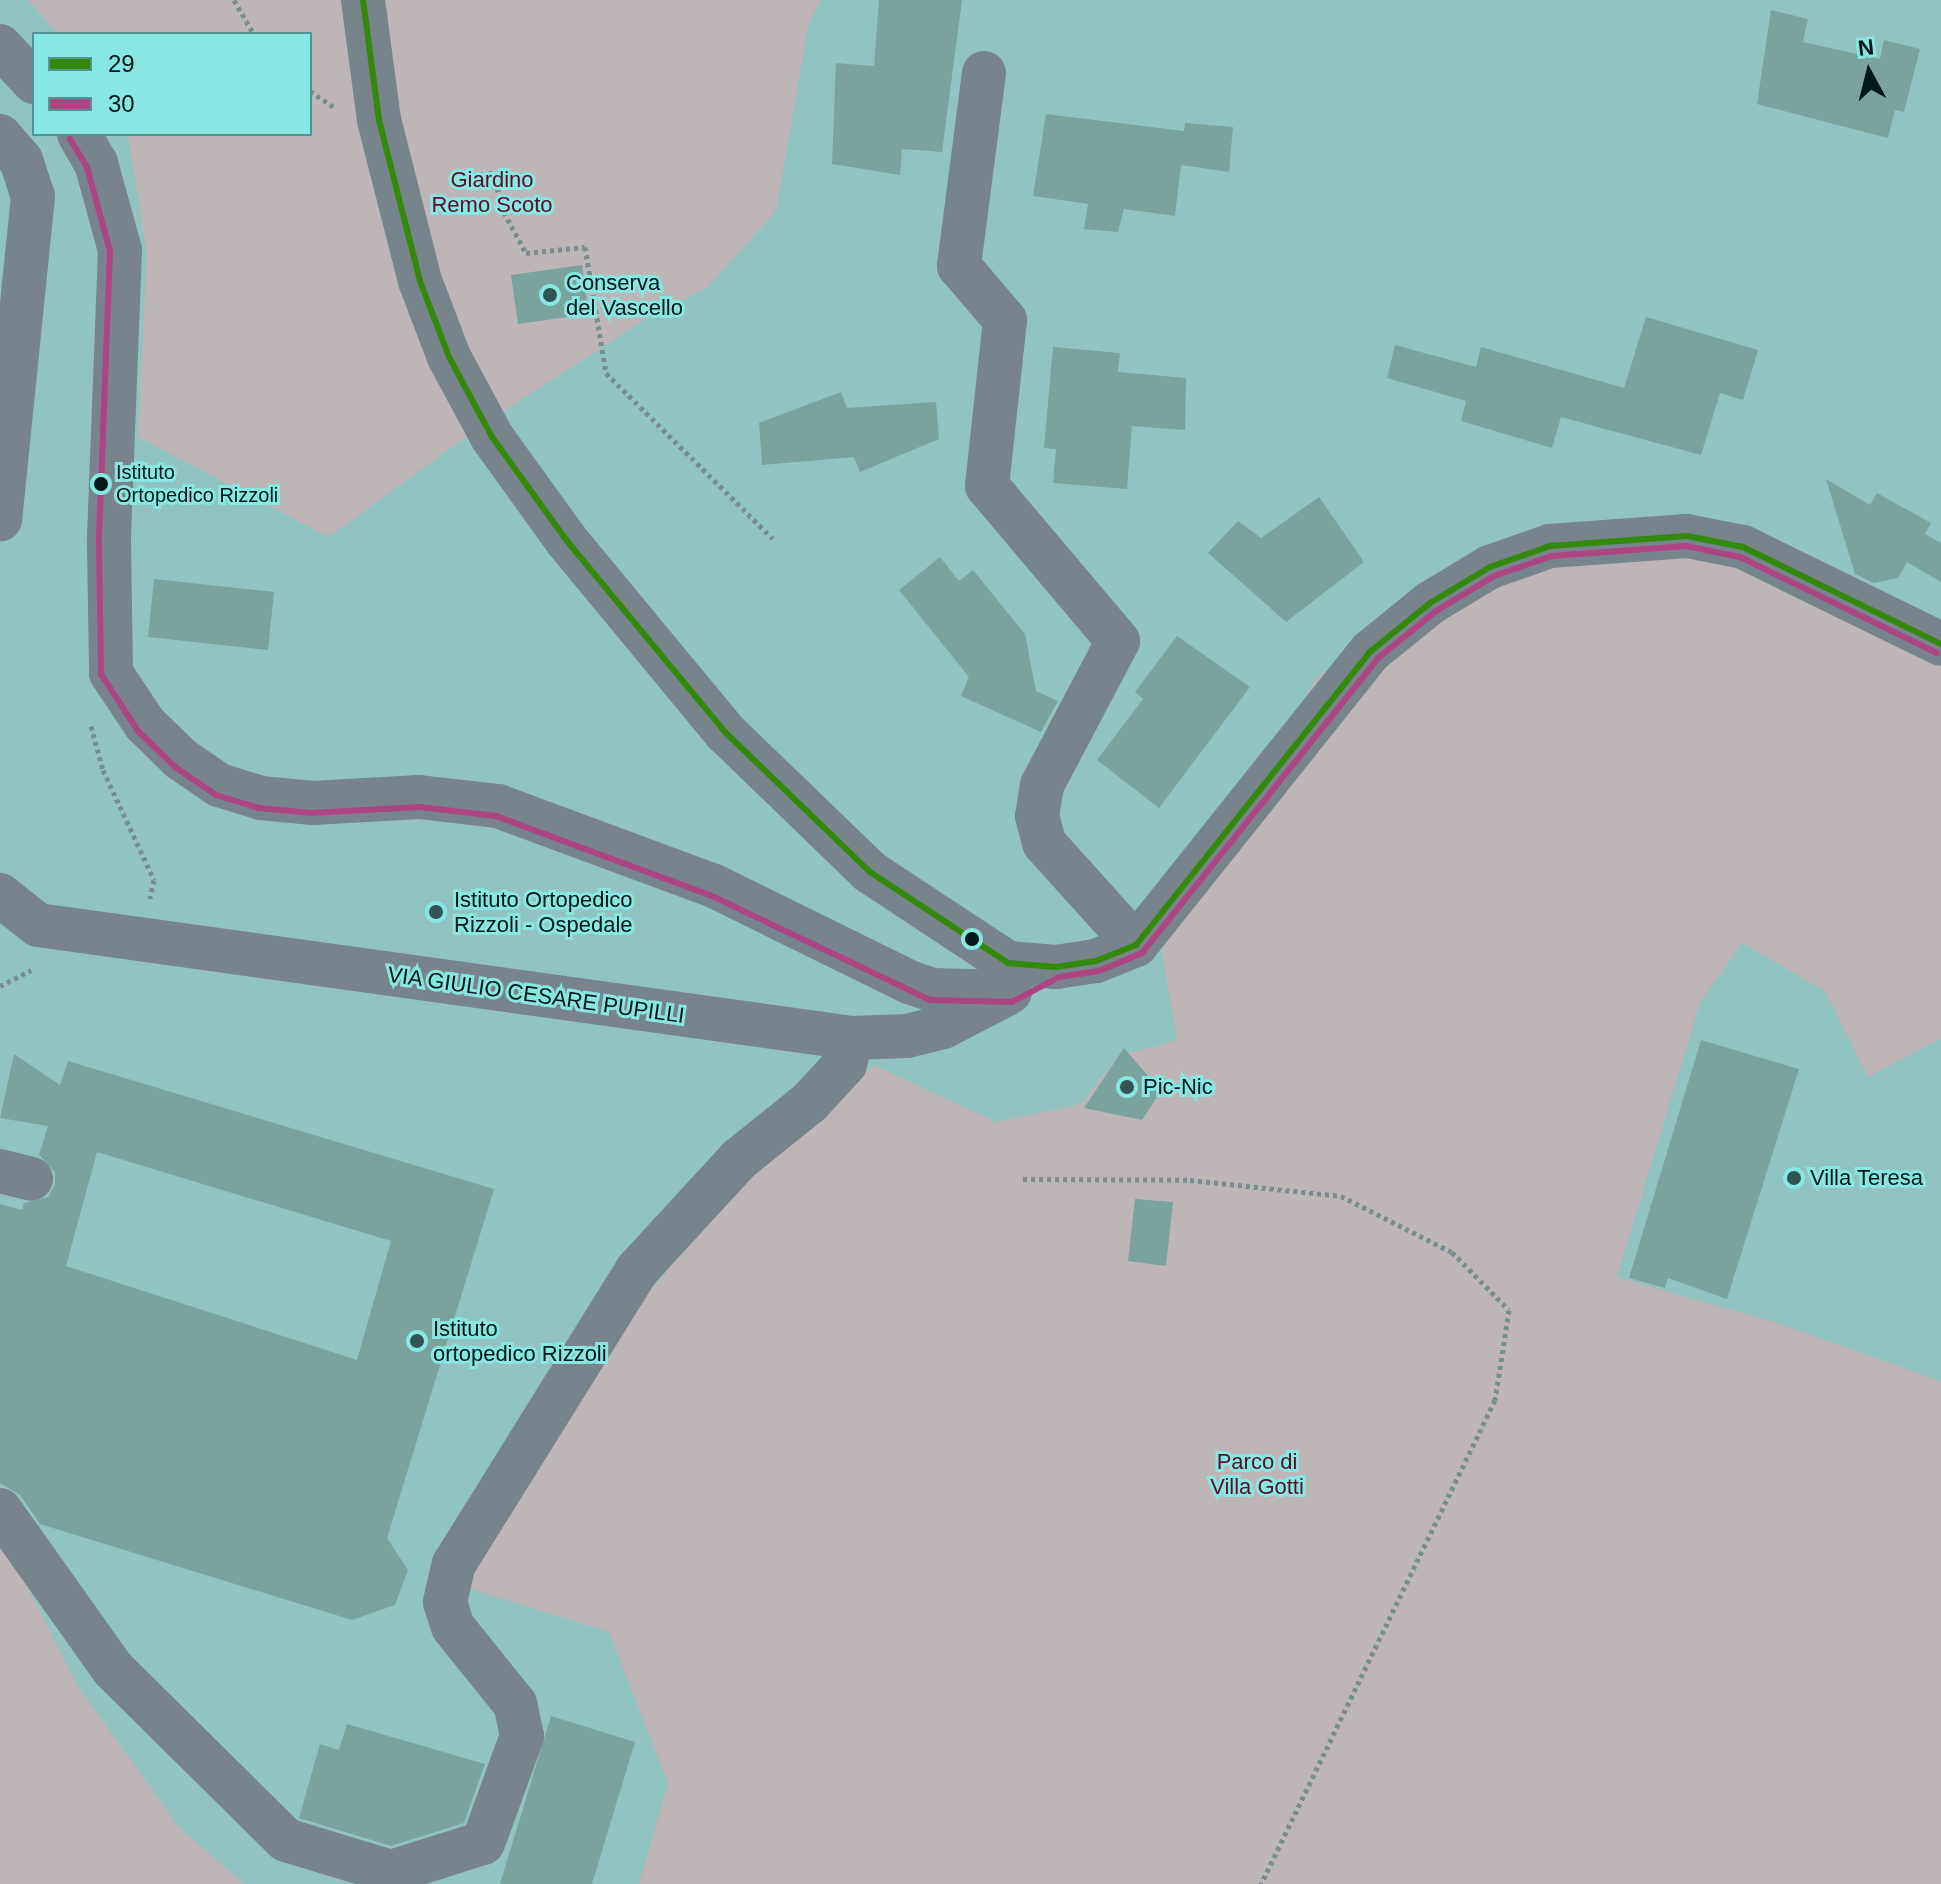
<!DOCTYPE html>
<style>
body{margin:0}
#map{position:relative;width:1941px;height:1884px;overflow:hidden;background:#91c4c1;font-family:Arial,sans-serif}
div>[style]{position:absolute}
.green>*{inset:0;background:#beb5b7}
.building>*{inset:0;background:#79a39c}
.path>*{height:5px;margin-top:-2.5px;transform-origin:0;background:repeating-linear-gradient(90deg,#778e91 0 4px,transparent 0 8px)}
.minor>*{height:44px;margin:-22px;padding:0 22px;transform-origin:22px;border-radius:22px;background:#77848b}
.bus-1>*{height:6px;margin:-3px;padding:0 3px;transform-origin:3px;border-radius:3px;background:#338909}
.bus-2>*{height:6px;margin:-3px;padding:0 3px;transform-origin:3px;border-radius:3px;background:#ad4582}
.dots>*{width:22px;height:22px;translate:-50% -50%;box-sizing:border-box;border:4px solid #88e7e2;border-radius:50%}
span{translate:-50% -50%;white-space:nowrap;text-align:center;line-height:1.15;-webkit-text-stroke:6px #88e7e2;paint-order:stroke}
.bus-label{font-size:20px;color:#001817}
.left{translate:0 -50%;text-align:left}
.park-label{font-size:22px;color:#5a0f23}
.poi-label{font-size:22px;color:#001817}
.street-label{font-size:22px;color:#001817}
.legend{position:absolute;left:32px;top:32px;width:280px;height:104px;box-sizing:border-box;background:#88e7e2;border:2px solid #529491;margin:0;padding:10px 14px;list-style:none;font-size:24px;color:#001817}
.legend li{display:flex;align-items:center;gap:16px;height:40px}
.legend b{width:40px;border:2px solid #529491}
.north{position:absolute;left:1829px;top:32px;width:80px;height:80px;-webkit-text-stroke:6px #88e7e2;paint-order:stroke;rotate:353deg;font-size:22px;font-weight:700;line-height:32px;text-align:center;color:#001817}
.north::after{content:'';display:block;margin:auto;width:28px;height:36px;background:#001817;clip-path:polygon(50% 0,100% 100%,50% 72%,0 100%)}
</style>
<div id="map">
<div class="green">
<div style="clip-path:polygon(28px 0,821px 0,809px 23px,776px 211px,707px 288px,646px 319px,484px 424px,329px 537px,138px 437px,147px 255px,128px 134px,310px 134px,310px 34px,58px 34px)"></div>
<div style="clip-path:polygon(1666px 523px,1941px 637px,1941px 1039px,1868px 1077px,1825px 991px,1742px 943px,1700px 1003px,1617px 1277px,1774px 1322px,1941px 1381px,1941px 1884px,639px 1884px,668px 1783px,609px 1632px,461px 1586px,602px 1349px,732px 1192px,874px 1065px,996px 1122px,1081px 1104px,1119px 1056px,1177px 1040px,1156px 918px,1196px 886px,1317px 677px,1467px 574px)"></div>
<div style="clip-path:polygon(0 1522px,16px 1565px,78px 1686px,180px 1828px,244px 1884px,0 1884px)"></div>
</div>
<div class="building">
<div style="clip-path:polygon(879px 0,962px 0,942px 152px,902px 149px,900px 175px,832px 164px,836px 63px,874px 66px)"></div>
<div style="clip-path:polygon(1771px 10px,1808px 19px,1803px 42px,1880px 59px,1884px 40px,1920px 49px,1904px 112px,1895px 110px,1888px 138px,1757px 104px)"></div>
<div style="clip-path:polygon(1046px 114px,1184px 131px,1185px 123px,1233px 127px,1229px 172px,1181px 165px,1175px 216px,1124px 209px,1118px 232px,1084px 229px,1088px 204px,1033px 196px)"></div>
<div style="clip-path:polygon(582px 265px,589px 314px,518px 324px,511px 275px)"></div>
<div style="clip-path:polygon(1646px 317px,1758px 350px,1743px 400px,1720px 393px,1701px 455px,1561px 417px,1552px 448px,1461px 421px,1466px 401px,1387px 378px,1395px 345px,1476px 367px,1481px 347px,1624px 388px)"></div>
<div style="clip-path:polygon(1053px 347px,1120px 353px,1118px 372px,1186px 378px,1185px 430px,1132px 426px,1127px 489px,1053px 483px,1056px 449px,1044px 448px)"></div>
<div style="clip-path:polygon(841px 392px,847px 408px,936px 402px,939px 439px,860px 472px,854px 457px,762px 465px,759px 423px)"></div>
<div style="clip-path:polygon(1826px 479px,1870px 505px,1877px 493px,1931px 523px,1925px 534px,1941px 543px,1941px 582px,1907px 562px,1898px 578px,1874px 583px,1855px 574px)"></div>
<div style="clip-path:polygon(1319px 497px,1364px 562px,1286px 622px,1208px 553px,1238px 521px,1261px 538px)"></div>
<div style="clip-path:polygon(940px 557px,959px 581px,973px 570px,1025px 634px,1036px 691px,1058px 701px,1041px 732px,961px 696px,969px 677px,899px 590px)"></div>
<div style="clip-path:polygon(154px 579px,274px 592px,268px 650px,148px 637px)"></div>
<div style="clip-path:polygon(1177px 636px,1250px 687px,1159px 808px,1097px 760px,1143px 699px,1135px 692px)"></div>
<div style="clip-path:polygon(1701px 1040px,1799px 1069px,1727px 1299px,1668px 1278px,1665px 1288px,1629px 1278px)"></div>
<div style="clip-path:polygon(1124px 1048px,1161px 1091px,1142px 1120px,1084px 1108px)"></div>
<div style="clip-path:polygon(evenodd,14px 1054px,60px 1085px,68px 1061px,494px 1189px,387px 1538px,408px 1570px,395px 1605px,352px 1620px,40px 1524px,20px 1495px,0 1483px,0 1204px,22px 1210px,24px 1203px,48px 1197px,55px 1184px,55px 1172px,39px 1155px,48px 1126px,0 1118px,14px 1054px,97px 1152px,391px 1241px,357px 1360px,66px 1266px,97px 1152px)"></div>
<div style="clip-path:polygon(1135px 1199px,1173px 1202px,1166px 1266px,1128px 1261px)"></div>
<div style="clip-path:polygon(551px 1716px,635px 1742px,592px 1884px,500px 1884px)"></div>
<div style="clip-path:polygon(347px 1724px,485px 1764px,464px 1823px,391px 1846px,299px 1818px,320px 1744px,339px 1750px)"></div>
</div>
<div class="path">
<div style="left:234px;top:0;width:39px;rotate:60deg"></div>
<div style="left:310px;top:91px;width:30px;rotate:34deg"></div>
<div style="left:457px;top:177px;width:38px;rotate:-7deg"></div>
<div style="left:495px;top:172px;width:33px;rotate:81deg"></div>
<div style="left:500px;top:205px;width:55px;rotate:61.6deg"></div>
<div style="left:526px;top:253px;width:59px;rotate:-5.8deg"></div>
<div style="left:585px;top:247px;width:128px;rotate:80.5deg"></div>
<div style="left:606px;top:373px;width:235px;rotate:44.8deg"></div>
<div style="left:91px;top:726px;width:46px;rotate:74.7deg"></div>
<div style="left:103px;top:770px;width:121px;rotate:65.1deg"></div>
<div style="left:154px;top:880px;width:19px;rotate:102deg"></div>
<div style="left:0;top:986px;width:35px;rotate:-27deg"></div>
<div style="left:1023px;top:1179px;width:167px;rotate:0.3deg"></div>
<div style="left:1190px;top:1180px;width:152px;rotate:6deg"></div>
<div style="left:1341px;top:1196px;width:124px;rotate:26.8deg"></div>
<div style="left:1452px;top:1252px;width:81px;rotate:45.5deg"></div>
<div style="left:1509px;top:1310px;width:91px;rotate:98.8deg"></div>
<div style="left:1495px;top:1400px;width:538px;rotate:115.8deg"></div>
</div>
<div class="minor">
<div style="left:363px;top:0;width:121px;rotate:82.4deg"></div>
<div style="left:379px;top:120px;width:166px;rotate:75.7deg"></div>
<div style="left:420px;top:281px;width:81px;rotate:69.1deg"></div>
<div style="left:449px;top:357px;width:91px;rotate:61.7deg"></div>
<div style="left:492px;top:437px;width:128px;rotate:54.2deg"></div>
<div style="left:567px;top:541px;width:249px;rotate:50.4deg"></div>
<div style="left:726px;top:733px;width:200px;rotate:44deg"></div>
<div style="left:870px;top:872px;width:165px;rotate:33.4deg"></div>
<div style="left:1008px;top:963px;width:48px;rotate:4.8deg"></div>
<div style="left:1056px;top:967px;width:40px;rotate:-8.5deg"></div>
<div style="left:1096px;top:961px;width:43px;rotate:-21.8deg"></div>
<div style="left:1136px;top:945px;width:376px;rotate:-51.4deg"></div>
<div style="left:1371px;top:651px;width:76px;rotate:-39.1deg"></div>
<div style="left:1430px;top:603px;width:70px;rotate:-31deg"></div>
<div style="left:1490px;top:567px;width:64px;rotate:-19.3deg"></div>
<div style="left:1550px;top:546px;width:137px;rotate:-4.2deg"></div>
<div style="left:1687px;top:536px;width:57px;rotate:11.1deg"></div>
<div style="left:1743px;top:547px;width:220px;rotate:26.1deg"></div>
<div style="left:0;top:46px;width:50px;rotate:46.6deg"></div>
<div style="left:984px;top:73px;width:195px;rotate:97.4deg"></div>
<div style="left:959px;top:266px;width:71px;rotate:49.6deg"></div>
<div style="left:1005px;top:320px;width:167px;rotate:96.2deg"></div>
<div style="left:987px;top:486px;width:203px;rotate:49.8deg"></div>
<div style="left:1118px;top:641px;width:163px;rotate:117.8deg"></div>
<div style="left:1042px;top:785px;width:31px;rotate:99deg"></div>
<div style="left:1037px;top:816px;width:28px;rotate:75deg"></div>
<div style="left:1044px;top:843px;width:137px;rotate:48deg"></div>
<div style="left:79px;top:134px;width:34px;rotate:60deg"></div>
<div style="left:96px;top:163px;width:90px;rotate:74.6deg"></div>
<div style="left:120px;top:250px;width:293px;rotate:92.2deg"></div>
<div style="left:109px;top:543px;width:130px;rotate:89.1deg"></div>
<div style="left:111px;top:673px;width:61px;rotate:56.3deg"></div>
<div style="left:145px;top:724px;width:50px;rotate:44.2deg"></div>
<div style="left:181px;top:759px;width:46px;rotate:34.4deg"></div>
<div style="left:219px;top:785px;width:44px;rotate:17.2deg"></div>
<div style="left:261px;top:798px;width:52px;rotate:5.5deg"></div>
<div style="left:313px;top:803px;width:106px;rotate:-3.2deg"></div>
<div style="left:419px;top:797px;width:80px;rotate:6.5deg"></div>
<div style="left:498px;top:806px;width:230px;rotate:20.3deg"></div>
<div style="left:714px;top:886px;width:217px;rotate:26.2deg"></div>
<div style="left:909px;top:982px;width:24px;rotate:19deg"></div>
<div style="left:932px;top:990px;width:78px;rotate:1.5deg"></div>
<div style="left:0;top:136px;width:32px;rotate:49deg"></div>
<div style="left:21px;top:160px;width:38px;rotate:72deg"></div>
<div style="left:33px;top:196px;width:325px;rotate:95.8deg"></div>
<div style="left:0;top:895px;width:48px;rotate:38.3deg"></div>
<div style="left:38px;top:925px;width:822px;rotate:7.9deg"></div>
<div style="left:852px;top:1038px;width:55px;rotate:-2.1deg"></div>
<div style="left:907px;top:1036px;width:37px;rotate:-14deg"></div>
<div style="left:943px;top:1027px;width:70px;rotate:-27.3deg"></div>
<div style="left:0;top:1171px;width:32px;rotate:14deg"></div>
<div style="left:0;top:1510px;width:195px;rotate:54.6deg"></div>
<div style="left:113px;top:1669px;width:243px;rotate:44.7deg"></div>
<div style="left:286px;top:1840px;width:110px;rotate:16.9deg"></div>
<div style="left:391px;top:1872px;width:96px;rotate:-17.5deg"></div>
<div style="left:483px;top:1843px;width:114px;rotate:-70deg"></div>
<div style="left:522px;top:1736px;width:33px;rotate:-102deg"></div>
<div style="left:515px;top:1704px;width:99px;rotate:-128.8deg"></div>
<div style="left:453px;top:1627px;width:26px;rotate:-108deg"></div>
<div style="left:445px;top:1602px;width:39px;rotate:-77deg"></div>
<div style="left:454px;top:1564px;width:346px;rotate:-58.1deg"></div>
<div style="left:637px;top:1270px;width:149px;rotate:-47.4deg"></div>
<div style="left:738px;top:1160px;width:91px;rotate:-38.8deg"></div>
<div style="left:809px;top:1103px;width:53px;rotate:-47.3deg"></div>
<div style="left:845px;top:1064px;width:27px;rotate:-75deg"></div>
</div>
<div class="bus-1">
<div style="left:363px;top:0;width:121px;rotate:82.4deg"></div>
<div style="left:379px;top:120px;width:166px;rotate:75.7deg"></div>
<div style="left:420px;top:281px;width:81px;rotate:69.1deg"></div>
<div style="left:449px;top:357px;width:91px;rotate:61.7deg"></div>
<div style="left:492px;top:437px;width:128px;rotate:54.2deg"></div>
<div style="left:567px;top:541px;width:249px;rotate:50.4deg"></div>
<div style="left:726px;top:733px;width:200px;rotate:44deg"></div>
<div style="left:870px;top:872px;width:165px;rotate:33.4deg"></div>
<div style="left:1008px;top:963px;width:48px;rotate:4.8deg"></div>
<div style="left:1056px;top:967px;width:40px;rotate:-8.5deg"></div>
<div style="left:1096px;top:961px;width:43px;rotate:-21.8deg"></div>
<div style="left:1136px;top:945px;width:376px;rotate:-51.4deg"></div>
<div style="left:1371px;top:651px;width:76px;rotate:-39.1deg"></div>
<div style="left:1430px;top:603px;width:70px;rotate:-31deg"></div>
<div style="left:1490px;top:567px;width:64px;rotate:-19.3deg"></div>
<div style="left:1550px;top:546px;width:137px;rotate:-4.2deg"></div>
<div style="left:1687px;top:536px;width:57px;rotate:11.1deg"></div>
<div style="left:1743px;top:547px;width:220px;rotate:26.1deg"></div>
</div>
<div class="bus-2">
<div style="left:70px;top:139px;width:33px;rotate:59deg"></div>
<div style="left:87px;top:167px;width:87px;rotate:74.7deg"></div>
<div style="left:110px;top:251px;width:292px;rotate:92.2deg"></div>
<div style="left:99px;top:543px;width:131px;rotate:89.1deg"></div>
<div style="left:101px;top:674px;width:68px;rotate:57deg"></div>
<div style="left:138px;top:731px;width:52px;rotate:44.2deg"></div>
<div style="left:175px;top:767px;width:50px;rotate:34.3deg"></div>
<div style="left:216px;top:795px;width:45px;rotate:16.8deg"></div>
<div style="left:259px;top:808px;width:53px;rotate:5.4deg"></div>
<div style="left:312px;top:813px;width:107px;rotate:-3.2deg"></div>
<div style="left:419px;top:807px;width:78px;rotate:6.7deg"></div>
<div style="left:496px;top:816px;width:228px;rotate:20.3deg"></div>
<div style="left:710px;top:895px;width:244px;rotate:25.5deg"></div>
<div style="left:930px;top:1000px;width:82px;rotate:1.4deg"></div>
<div style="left:1012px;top:1002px;width:53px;rotate:-28deg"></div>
<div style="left:1059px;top:977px;width:40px;rotate:-8.5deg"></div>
<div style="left:1099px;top:971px;width:47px;rotate:-22.7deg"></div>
<div style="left:1142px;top:953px;width:378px;rotate:-51.3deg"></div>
<div style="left:1378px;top:658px;width:75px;rotate:-39deg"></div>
<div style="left:1436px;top:611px;width:68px;rotate:-31.1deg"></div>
<div style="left:1494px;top:576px;width:61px;rotate:-19deg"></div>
<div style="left:1552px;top:556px;width:134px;rotate:-4.3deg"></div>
<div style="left:1686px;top:546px;width:55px;rotate:11.5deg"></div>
<div style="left:1740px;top:557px;width:219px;rotate:26deg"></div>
</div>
<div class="dots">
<div style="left:550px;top:295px;background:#335452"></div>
<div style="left:101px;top:484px;background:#001817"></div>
<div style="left:436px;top:912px;background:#335452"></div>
<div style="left:972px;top:939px;background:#001817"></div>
<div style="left:1127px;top:1087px;background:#335452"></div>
<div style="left:1794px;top:1178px;background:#335452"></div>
<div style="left:417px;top:1341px;background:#335452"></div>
</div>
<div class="bus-label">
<span class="left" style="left:116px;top:484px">Istituto<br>Ortopedico Rizzoli</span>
</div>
<div class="park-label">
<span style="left:492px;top:192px">Giardino<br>Remo Scoto</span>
<span style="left:1257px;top:1474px">Parco di<br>Villa Gotti</span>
</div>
<div class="poi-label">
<span class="left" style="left:566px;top:295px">Conserva<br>del Vascello</span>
<span class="left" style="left:454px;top:912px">Istituto Ortopedico<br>Rizzoli - Ospedale</span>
<span class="left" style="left:1143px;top:1087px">Pic-Nic</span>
<span class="left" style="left:1810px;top:1178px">Villa Teresa</span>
<span class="left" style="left:433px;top:1341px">Istituto<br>ortopedico Rizzoli</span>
</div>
<div class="street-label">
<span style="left:536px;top:995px;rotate:8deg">VIA GIULIO CESARE PUPILLI</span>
</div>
<ul class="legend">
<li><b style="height:10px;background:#338909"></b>29</li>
<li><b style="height:10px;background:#ad4582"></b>30</li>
</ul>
<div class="north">N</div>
</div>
